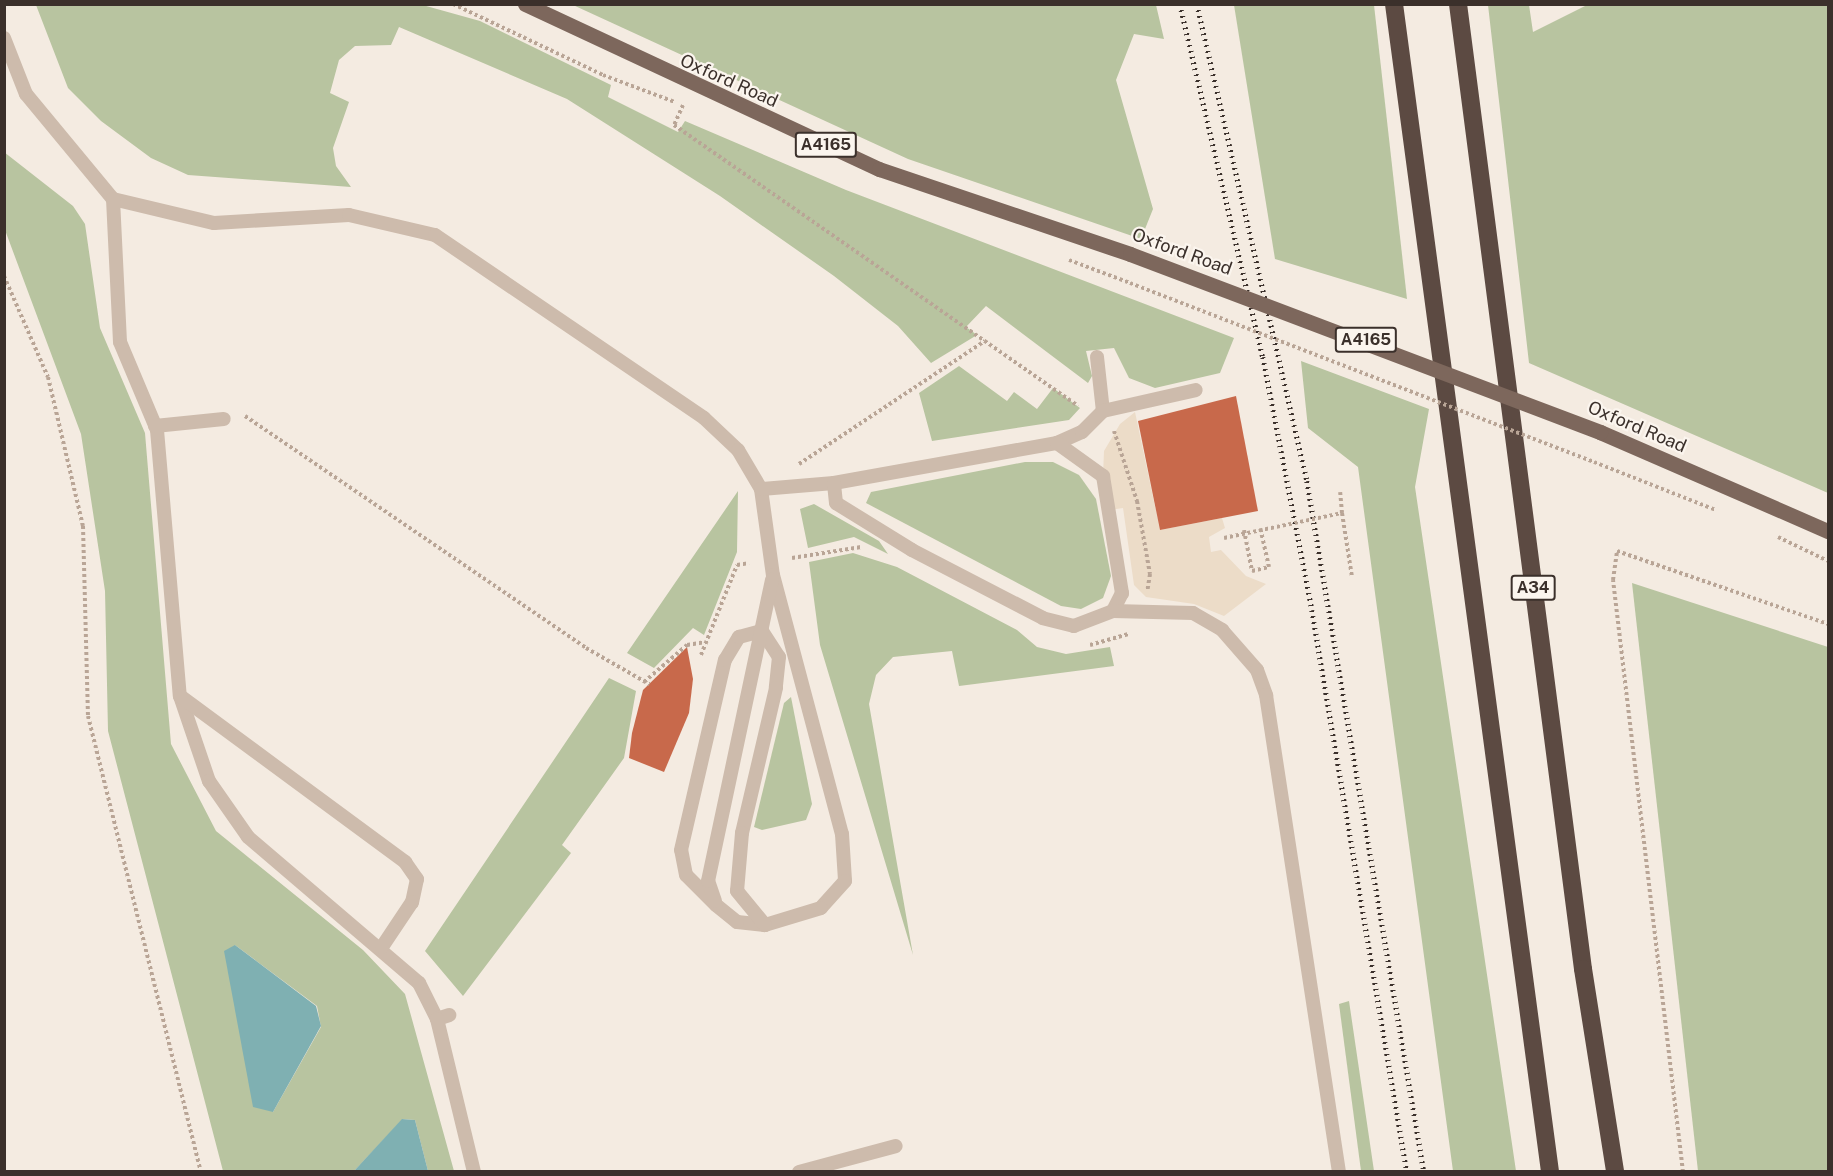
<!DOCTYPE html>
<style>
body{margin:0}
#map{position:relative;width:1833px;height:1176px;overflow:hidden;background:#f4ebe1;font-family:"Public Sans",sans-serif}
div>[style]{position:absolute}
.green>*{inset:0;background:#b8c4a0}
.plaza>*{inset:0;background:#ecdcc8}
.water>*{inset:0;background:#7fb0b2}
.building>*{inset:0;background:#c8694b}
.path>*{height:4px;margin-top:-2px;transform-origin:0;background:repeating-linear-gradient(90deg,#b9a596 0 3px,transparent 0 6px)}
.lane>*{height:14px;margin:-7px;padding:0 7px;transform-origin:7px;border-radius:7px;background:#cdbbac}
.primary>*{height:15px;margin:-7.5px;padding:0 7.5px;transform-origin:7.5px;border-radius:7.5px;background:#7d675c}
.highway>*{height:18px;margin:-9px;padding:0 9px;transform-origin:9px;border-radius:9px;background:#5c4a42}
.rail>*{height:4.5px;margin-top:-2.25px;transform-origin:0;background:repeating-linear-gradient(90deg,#3b302b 0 1.5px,transparent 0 6px)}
.path-bridge>*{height:4px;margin-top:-2px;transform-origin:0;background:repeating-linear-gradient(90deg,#b9a596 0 3px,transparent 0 6px)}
.primary-bridge>*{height:15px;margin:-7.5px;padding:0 7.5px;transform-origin:7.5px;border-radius:7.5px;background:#7d675c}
span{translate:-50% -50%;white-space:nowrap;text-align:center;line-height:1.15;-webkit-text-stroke:4.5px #fbf5ee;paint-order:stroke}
.shield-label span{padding:2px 4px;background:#fbf5ee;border:2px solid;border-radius:4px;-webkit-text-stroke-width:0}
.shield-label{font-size:16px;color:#3b302b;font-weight:700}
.street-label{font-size:18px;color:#3b302b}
.frame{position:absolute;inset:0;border:6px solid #3b302b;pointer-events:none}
</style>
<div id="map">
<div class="green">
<div style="clip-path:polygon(419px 4px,480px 21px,611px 85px,608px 97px,678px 132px,685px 121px,846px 190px,1234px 338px,1220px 373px,1155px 388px,1129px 378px,1114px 348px,1086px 351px,1092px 376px,1088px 383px,986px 306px,966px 327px,977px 335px,931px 363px,898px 326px,834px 276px,720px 196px,567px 99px,399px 27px,391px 45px,355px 46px,339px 60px,330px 93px,349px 102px,333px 148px,336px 166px,351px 187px,188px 175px,151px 158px,101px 121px,68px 88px,36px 5px)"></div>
<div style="clip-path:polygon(573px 5px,1156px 5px,1164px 39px,1134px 34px,1116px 80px,1153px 209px,1141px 239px,908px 159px)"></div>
<div style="clip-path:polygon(1234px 5px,1374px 5px,1407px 299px,1275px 259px)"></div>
<div style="clip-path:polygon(1488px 5px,1529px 5px,1533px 32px,1587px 5px,1828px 5px,1828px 493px,1529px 363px)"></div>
<div style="clip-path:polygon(evenodd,4px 152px,73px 206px,85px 224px,100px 328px,145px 433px,171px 744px,216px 831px,363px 950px,405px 994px,454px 1171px,428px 1171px,415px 1120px,403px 1119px,354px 1171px,223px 1171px,108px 731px,105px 591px,81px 434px,5px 230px,4px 152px,235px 945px,317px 1006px,321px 1027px,273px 1112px,235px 945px)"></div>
<div style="clip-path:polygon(1301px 361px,1429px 409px,1415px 487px,1516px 1171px,1453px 1171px,1358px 467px,1308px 428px)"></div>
<div style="clip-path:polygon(959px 366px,1007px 401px,1014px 392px,1037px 409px,1053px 388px,1080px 408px,1069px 420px,932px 441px,919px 393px)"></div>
<div style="clip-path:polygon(1025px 462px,1053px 462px,1079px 475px,1096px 499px,1111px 576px,1103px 598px,1081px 609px,1061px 606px,866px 503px,871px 492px)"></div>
<div style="clip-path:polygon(738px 491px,737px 552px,704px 635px,693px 628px,654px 668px,627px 653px)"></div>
<div style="clip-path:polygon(814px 504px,879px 541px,888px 554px,854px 537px,808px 548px,800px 509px)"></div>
<div style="clip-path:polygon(853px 553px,897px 567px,1017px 630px,1037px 647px,1066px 654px,1110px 647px,1114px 666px,959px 686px,952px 651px,893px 657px,876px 675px,869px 704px,913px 955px,820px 645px,809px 562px)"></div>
<div style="clip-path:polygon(1632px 583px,1828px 647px,1828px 1171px,1698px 1171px)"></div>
<div style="clip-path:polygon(609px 678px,636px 691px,624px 758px,562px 845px,571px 853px,463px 996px,425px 951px)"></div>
<div style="clip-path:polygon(791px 697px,812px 804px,806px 820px,762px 830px,754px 827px,784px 703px)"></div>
<div style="clip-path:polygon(1349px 1001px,1374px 1171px,1361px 1171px,1339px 1004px)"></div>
</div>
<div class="plaza">
<div style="clip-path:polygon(1135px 412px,1160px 530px,1222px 518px,1225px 528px,1209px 537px,1211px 552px,1221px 550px,1246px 576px,1266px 584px,1224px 616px,1194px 604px,1146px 597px,1134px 585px,1123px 508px,1110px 510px,1103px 476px,1104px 451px,1120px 424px)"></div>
</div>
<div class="water">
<div style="clip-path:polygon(235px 945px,316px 1006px,321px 1026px,273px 1112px,253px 1107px,224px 951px)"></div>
<div style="clip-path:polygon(402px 1119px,415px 1120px,428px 1171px,354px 1171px)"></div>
</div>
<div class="building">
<div style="clip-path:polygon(1236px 396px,1258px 511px,1160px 530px,1138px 421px)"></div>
<div style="clip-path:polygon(687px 647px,693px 679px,689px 713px,664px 772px,629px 758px,632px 733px,643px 690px)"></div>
</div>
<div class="path">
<div style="left:453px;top:4px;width:166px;rotate:25.3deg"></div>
<div style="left:603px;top:75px;width:77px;rotate:20.6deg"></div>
<div style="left:683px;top:105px;width:22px;rotate:114deg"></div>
<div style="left:674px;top:125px;width:492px;rotate:34.8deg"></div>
<div style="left:1069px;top:260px;width:65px;rotate:20.7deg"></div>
<div style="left:4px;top:276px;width:110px;rotate:66.5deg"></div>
<div style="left:48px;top:377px;width:153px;rotate:76.8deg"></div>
<div style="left:83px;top:526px;width:190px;rotate:88.5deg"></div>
<div style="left:88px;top:716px;width:470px;rotate:76.1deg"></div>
<div style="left:245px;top:416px;width:412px;rotate:34.2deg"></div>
<div style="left:586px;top:648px;width:73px;rotate:29.7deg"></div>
<div style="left:1114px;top:431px;width:74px;rotate:71.8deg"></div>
<div style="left:1137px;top:501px;width:74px;rotate:79.9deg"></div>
<div style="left:1150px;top:574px;width:18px;rotate:99deg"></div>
<div style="left:1594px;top:462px;width:131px;rotate:21.5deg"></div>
<div style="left:799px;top:464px;width:223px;rotate:-33.5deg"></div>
<div style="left:1342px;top:513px;width:65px;rotate:81.1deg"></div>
<div style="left:1244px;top:530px;width:42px;rotate:79deg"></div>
<div style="left:1252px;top:571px;width:17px;rotate:-13deg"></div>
<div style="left:1269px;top:567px;width:41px;rotate:-102.7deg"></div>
<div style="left:1778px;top:537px;width:55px;rotate:25.6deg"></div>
<div style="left:792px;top:558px;width:70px;rotate:-9.1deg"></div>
<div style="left:1090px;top:645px;width:40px;rotate:-16deg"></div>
<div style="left:701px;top:655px;width:97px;rotate:-68.2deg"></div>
<div style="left:737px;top:565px;width:12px;rotate:-9deg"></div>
<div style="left:644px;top:682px;width:57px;rotate:-40.7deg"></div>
<div style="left:687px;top:645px;width:19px;rotate:-9deg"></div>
<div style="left:1683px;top:1172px;width:596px;rotate:-96.74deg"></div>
<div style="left:1613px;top:580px;width:29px;rotate:-82deg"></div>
<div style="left:1617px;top:551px;width:223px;rotate:19.1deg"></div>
</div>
<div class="lane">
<div style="left:4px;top:38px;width:60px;rotate:68.6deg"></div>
<div style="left:26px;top:94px;width:136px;rotate:50.4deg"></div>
<div style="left:113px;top:199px;width:104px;rotate:13.4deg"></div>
<div style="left:214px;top:223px;width:135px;rotate:-3.4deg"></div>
<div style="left:349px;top:215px;width:88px;rotate:13.1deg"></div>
<div style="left:435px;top:235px;width:325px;rotate:34.2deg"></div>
<div style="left:704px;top:418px;width:47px;rotate:43.3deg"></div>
<div style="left:738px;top:450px;width:45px;rotate:59.5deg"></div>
<div style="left:761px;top:489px;width:87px;rotate:82.1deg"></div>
<div style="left:773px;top:575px;width:268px;rotate:75.1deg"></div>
<div style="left:842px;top:834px;width:47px;rotate:86.3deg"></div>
<div style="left:845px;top:881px;width:36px;rotate:132deg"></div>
<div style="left:821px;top:908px;width:59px;rotate:163.1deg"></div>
<div style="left:765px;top:925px;width:28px;rotate:-174deg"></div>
<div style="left:737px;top:922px;width:27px;rotate:-141deg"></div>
<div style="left:716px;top:905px;width:42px;rotate:-135deg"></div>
<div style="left:686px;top:875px;width:25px;rotate:-101deg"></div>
<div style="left:681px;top:850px;width:195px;rotate:-77deg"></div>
<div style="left:725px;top:660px;width:27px;rotate:-59deg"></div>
<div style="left:739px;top:637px;width:24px;rotate:-15deg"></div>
<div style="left:113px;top:199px;width:143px;rotate:87.2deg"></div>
<div style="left:120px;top:342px;width:95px;rotate:67.2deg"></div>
<div style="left:157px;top:430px;width:267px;rotate:85.1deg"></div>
<div style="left:180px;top:696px;width:90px;rotate:71.2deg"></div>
<div style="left:209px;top:781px;width:68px;rotate:55.1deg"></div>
<div style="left:248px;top:837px;width:225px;rotate:40.5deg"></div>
<div style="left:419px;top:983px;width:40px;rotate:63.4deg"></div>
<div style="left:437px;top:1019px;width:13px;rotate:-18deg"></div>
<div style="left:1097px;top:357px;width:54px;rotate:83.7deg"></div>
<div style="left:155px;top:426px;width:69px;rotate:-5.8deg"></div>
<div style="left:1057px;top:443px;width:27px;rotate:-24deg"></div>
<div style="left:1082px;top:432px;width:30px;rotate:-45deg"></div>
<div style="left:1103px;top:411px;width:95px;rotate:-12.7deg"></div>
<div style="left:761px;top:489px;width:73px;rotate:-4.7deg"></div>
<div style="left:834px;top:483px;width:227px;rotate:-10.2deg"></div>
<div style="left:1057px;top:443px;width:57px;rotate:35.7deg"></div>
<div style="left:1103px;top:476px;width:119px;rotate:80.8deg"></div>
<div style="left:1122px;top:593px;width:20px;rotate:117deg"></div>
<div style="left:1113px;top:611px;width:42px;rotate:159deg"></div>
<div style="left:1074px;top:626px;width:32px;rotate:-166deg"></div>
<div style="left:1043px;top:618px;width:148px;rotate:-152.6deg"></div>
<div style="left:912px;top:550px;width:89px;rotate:-148.3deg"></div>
<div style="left:836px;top:503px;width:20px;rotate:-96deg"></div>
<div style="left:1113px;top:611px;width:80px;rotate:1.4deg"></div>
<div style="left:1193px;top:613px;width:34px;rotate:30deg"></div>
<div style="left:1222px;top:630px;width:53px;rotate:48.8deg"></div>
<div style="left:1257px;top:670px;width:27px;rotate:70deg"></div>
<div style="left:1266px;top:695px;width:483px;rotate:81.3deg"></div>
<div style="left:762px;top:631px;width:31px;rotate:57deg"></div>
<div style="left:779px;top:657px;width:31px;rotate:96deg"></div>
<div style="left:776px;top:688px;width:149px;rotate:103.2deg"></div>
<div style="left:742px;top:833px;width:58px;rotate:94.9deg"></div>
<div style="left:737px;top:891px;width:44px;rotate:50.5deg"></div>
<div style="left:180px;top:696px;width:280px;rotate:36.4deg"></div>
<div style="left:405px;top:862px;width:21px;rotate:55deg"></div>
<div style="left:417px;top:879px;width:24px;rotate:102deg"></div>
<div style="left:412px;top:902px;width:54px;rotate:123.7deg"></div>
<div style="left:715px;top:901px;width:21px;rotate:-109deg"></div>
<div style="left:708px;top:881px;width:308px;rotate:-78deg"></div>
<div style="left:437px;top:1019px;width:157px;rotate:76.4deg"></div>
<div style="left:799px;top:1172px;width:100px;rotate:-15deg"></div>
</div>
<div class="primary">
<div style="left:525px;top:4px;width:391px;rotate:25deg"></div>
<div style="left:879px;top:169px;width:265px;rotate:18.7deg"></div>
<div style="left:1600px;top:432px;width:249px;rotate:23.5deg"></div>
</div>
<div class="highway">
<div style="left:1394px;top:4px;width:1178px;rotate:82.39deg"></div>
<div style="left:1458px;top:4px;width:973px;rotate:82.62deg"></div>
<div style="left:1583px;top:969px;width:206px;rotate:81deg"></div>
</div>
<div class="rail">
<div style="left:1180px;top:4px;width:363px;rotate:76.8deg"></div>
<div style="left:1263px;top:357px;width:258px;rotate:79deg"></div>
<div style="left:1312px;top:610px;width:570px;rotate:80.41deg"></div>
<div style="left:1197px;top:4px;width:490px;rotate:77deg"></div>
<div style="left:1307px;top:481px;width:701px;rotate:80.39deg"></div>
</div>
<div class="path-bridge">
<div style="left:1130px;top:283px;width:497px;rotate:21.1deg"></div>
<div style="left:1224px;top:538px;width:121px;rotate:-12deg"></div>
<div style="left:1342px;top:513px;width:21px;rotate:-95deg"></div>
</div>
<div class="primary-bridge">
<div style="left:1130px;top:254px;width:503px;rotate:20.74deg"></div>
</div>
<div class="shield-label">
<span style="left:826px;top:145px">A4165</span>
<span style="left:1366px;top:340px">A4165</span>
<span style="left:1533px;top:588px">A34</span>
</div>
<div class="street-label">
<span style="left:729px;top:81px;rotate:24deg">Oxford Road</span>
<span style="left:1182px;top:252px;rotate:20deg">Oxford Road</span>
<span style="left:1637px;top:427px;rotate:23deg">Oxford Road</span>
</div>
<div class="frame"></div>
</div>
